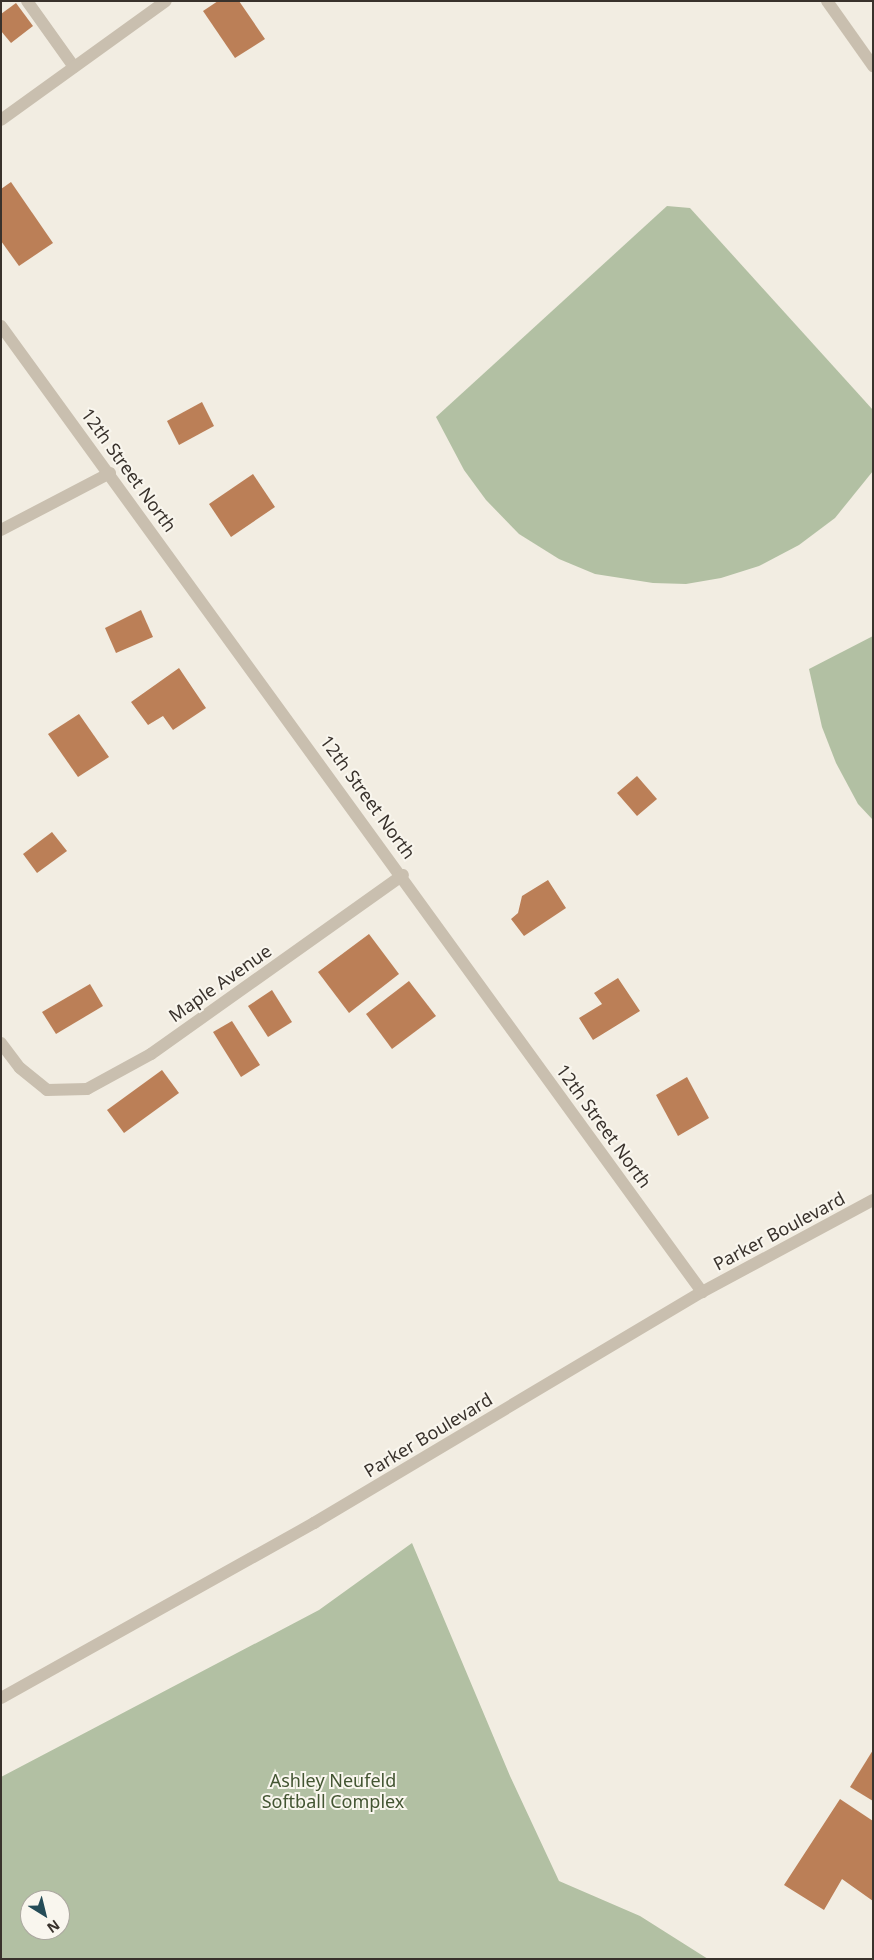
<!DOCTYPE html>
<style>
body{margin:0}
#map{position:relative;width:874px;height:1960px;overflow:hidden;background:#f2ede2;font-family:"Noto Sans",sans-serif}
div>[style]{position:absolute}
.green>*{inset:0;background:#b2c0a3}
.building>*{inset:0;background:#bb7f57}
.minor>*{height:12px;margin:-6px;padding:0 6px;transform-origin:6px;border-radius:6px;background:#c9bfaf}
span{translate:-50% -50%;white-space:nowrap;text-align:center;line-height:1.15;-webkit-text-stroke:4px #f9f6ee;paint-order:stroke}
.street-label{font-size:18px;color:#39322c}
.park-label{font-size:18px;color:#435532}
.frame{position:absolute;inset:0;border:2px solid #39322c;pointer-events:none}
.north{position:absolute;left:20px;top:1890px;width:50px;height:50px;box-sizing:border-box;background:#f9f6ee;border:1px solid #aca8a0;border-radius:50%;rotate:144deg;font-size:14px;font-weight:700;line-height:20px;text-align:center;color:#39322c}
.north::after{content:'';display:block;margin:auto;width:18px;height:22px;background:#254c57;clip-path:polygon(50% 0,100% 100%,50% 72%,0 100%)}
</style>
<div id="map">
<div class="green">
<div style="clip-path:polygon(667px 206px,690px 208px,873px 410px,873px 471px,835px 518px,799px 545px,759px 566px,721px 578px,686px 584px,653px 583px,595px 574px,559px 559px,519px 534px,486px 500px,464px 470px,436px 417px)"></div>
<div style="clip-path:polygon(873px 636px,873px 820px,858px 804px,836px 763px,822px 727px,809px 669px)"></div>
<div style="clip-path:polygon(evenodd,412px 1543px,510px 1776px,559px 1881px,640px 1916px,708px 1959px,1px 1959px,1px 1777px,319px 1610px,412px 1543px,30px 1900px,60px 1900px,60px 1930px,30px 1930px,30px 1900px)"></div>
</div>
<div class="building">
<div style="clip-path:polygon(218px 1px,239px 1px,265px 39px,235px 58px,203px 11px)"></div>
<div style="clip-path:polygon(16px 3px,33px 26px,11px 43px,1px 31px,1px 14px)"></div>
<div style="clip-path:polygon(11px 182px,53px 243px,19px 266px,1px 241px,1px 189px)"></div>
<div style="clip-path:polygon(202px 402px,214px 426px,179px 445px,167px 421px)"></div>
<div style="clip-path:polygon(253px 474px,275px 507px,231px 537px,209px 504px)"></div>
<div style="clip-path:polygon(141px 610px,153px 637px,116px 653px,105px 628px)"></div>
<div style="clip-path:polygon(179px 668px,206px 708px,173px 730px,163px 716px,148px 725px,131px 702px)"></div>
<div style="clip-path:polygon(79px 714px,109px 757px,78px 777px,48px 734px)"></div>
<div style="clip-path:polygon(637px 776px,657px 799px,637px 816px,617px 793px)"></div>
<div style="clip-path:polygon(52px 832px,67px 851px,37px 873px,23px 854px)"></div>
<div style="clip-path:polygon(548px 880px,566px 908px,524px 936px,511px 919px,518px 913px,522px 896px)"></div>
<div style="clip-path:polygon(369px 934px,399px 974px,349px 1013px,318px 972px)"></div>
<div style="clip-path:polygon(618px 978px,640px 1011px,593px 1040px,579px 1018px,602px 1004px,594px 993px)"></div>
<div style="clip-path:polygon(409px 981px,436px 1016px,392px 1049px,366px 1014px)"></div>
<div style="clip-path:polygon(90px 984px,103px 1006px,56px 1034px,42px 1012px)"></div>
<div style="clip-path:polygon(272px 990px,292px 1022px,268px 1037px,248px 1006px)"></div>
<div style="clip-path:polygon(232px 1021px,260px 1065px,241px 1077px,213px 1032px)"></div>
<div style="clip-path:polygon(162px 1070px,179px 1093px,124px 1133px,107px 1110px)"></div>
<div style="clip-path:polygon(687px 1077px,709px 1118px,678px 1136px,656px 1095px)"></div>
<div style="clip-path:polygon(873px 1750px,873px 1801px,850px 1787px)"></div>
<div style="clip-path:polygon(840px 1799px,873px 1821px,873px 1901px,842px 1879px,824px 1910px,784px 1885px)"></div>
</div>
<div class="minor">
<div style="left:27px;top:1px;width:81px;rotate:54.5deg"></div>
<div style="left:827px;top:1px;width:80px;rotate:54.7deg"></div>
<div style="left:1px;top:120px;width:203px;rotate:-35.8deg"></div>
<div style="left:1px;top:326px;width:1194px;rotate:54.03deg"></div>
<div style="left:1px;top:530px;width:123px;rotate:-27.6deg"></div>
<div style="left:1px;top:1043px;width:31px;rotate:53deg"></div>
<div style="left:20px;top:1068px;width:35px;rotate:39deg"></div>
<div style="left:47px;top:1090px;width:40px;rotate:-1.4deg"></div>
<div style="left:87px;top:1089px;width:73px;rotate:-28.7deg"></div>
<div style="left:151px;top:1054px;width:309px;rotate:-35.4deg"></div>
<div style="left:1px;top:1698px;width:359px;rotate:-29.2deg"></div>
<div style="left:314px;top:1523px;width:452px;rotate:-30.8deg"></div>
<div style="left:702px;top:1292px;width:194px;rotate:-28.3deg"></div>
</div>
<div class="street-label">
<span style="left:129px;top:470px;rotate:54deg">12th Street North</span>
<span style="left:368px;top:797px;rotate:54deg">12th Street North</span>
<span style="left:220px;top:983px;rotate:-35deg">Maple Avenue</span>
<span style="left:604px;top:1126px;rotate:54deg">12th Street North</span>
<span style="left:779px;top:1231px;rotate:-28deg">Parker Boulevard</span>
<span style="left:428px;top:1435px;rotate:-31deg">Parker Boulevard</span>
</div>
<div class="park-label">
<span style="left:333px;top:1791px">Ashley Neufeld<br>Softball Complex</span>
</div>
<div class="frame"></div>
<div class="north">N</div>
</div>
